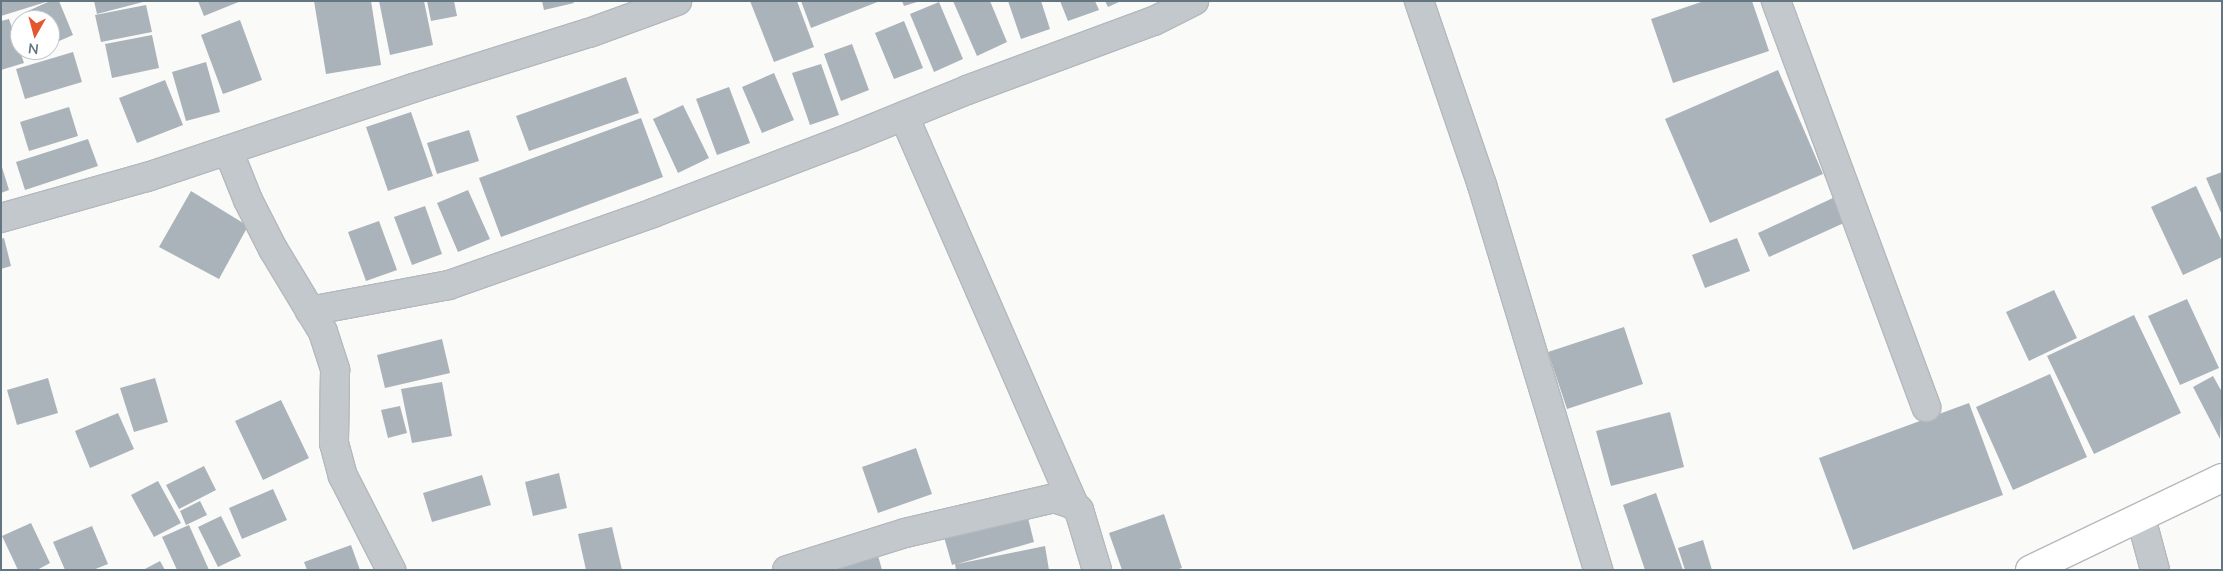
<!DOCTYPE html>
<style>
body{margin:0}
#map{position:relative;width:2223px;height:571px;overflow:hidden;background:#fafaf8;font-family:Mulish,sans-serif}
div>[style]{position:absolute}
.building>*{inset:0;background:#aab3b9}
.roads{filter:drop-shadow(1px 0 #b4b9bd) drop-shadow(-1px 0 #b4b9bd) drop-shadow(0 1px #b4b9bd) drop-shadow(0 -1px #b4b9bd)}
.minor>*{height:28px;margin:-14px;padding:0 14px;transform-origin:14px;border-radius:14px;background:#c3c8cc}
.trunk>*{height:28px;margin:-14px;padding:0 14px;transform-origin:14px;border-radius:14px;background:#fff}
span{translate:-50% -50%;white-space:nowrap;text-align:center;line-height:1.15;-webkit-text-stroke:5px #fff;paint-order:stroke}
.frame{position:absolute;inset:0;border:2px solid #657683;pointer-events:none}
.north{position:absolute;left:10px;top:10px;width:50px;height:50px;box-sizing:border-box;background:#fff;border:1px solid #c1c8cd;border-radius:50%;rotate:187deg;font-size:14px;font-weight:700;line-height:20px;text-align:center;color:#657683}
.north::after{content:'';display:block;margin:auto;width:18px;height:22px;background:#e4572e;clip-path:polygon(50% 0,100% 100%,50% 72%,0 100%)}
</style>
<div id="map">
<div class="building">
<div style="clip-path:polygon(1px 1px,45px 1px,46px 2px,1px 16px)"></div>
<div style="clip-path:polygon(50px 1px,59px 1px,73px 35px,50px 45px,50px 20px,32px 20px,28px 11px)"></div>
<div style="clip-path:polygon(94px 1px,142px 1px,143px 2px,97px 14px)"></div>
<div style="clip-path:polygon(198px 1px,241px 1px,204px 16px)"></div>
<div style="clip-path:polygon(314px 1px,371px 1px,381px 65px,326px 74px)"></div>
<div style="clip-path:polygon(379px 1px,424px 1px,433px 45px,390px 55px)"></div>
<div style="clip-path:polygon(427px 1px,454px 1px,457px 16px,431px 21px)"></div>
<div style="clip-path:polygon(542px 1px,573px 1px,574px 3px,544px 10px)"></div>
<div style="clip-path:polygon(750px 1px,797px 1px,814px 47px,774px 62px)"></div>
<div style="clip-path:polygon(801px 1px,880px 1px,811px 28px)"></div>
<div style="clip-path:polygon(902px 1px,917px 1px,917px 2px,904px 6px)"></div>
<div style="clip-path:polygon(953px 1px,990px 1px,1007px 42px,977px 56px)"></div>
<div style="clip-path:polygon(1008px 1px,1041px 1px,1050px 29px,1021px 39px)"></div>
<div style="clip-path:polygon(1060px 1px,1095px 1px,1099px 10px,1068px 21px)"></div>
<div style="clip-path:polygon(1105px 1px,1121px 1px,1108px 7px)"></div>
<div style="clip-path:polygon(1704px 1px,1752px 1px,1769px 51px,1673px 83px,1651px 19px)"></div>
<div style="clip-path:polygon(939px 2px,963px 59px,934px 72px,910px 14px)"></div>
<div style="clip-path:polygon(146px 5px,152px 32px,101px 42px,95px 15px)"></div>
<div style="clip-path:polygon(9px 19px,24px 63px,1px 70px,1px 21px)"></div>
<div style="clip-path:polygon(240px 20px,262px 80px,223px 94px,201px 35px)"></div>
<div style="clip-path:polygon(904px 21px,923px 68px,894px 79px,875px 33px)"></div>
<div style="clip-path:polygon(152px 35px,159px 68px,112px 78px,105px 44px)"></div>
<div style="clip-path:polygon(852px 44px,869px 90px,841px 101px,824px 54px)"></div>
<div style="clip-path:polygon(73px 52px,82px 82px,25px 99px,16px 69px)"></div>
<div style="clip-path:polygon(206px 62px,220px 112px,186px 121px,172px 72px)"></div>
<div style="clip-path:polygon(821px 64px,839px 115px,810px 125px,792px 73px)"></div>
<div style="clip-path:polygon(1778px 70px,1823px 174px,1710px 223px,1665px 119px)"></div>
<div style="clip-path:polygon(774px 73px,794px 120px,762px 133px,742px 87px)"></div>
<div style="clip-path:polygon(626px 77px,639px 113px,529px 151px,516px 116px)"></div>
<div style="clip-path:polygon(165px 80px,183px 125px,137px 143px,119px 98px)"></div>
<div style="clip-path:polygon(729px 87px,750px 143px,717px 155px,696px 99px)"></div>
<div style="clip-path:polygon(683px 105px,709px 158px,678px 173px,653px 119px)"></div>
<div style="clip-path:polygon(69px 107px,78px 136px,29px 151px,20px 122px)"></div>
<div style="clip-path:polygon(411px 112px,433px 176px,388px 191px,366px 127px)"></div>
<div style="clip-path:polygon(641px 118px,663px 177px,501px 237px,479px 178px)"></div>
<div style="clip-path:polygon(469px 130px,479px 161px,437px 174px,427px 143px)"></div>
<div style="clip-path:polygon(88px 139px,98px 166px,25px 190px,16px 162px)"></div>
<div style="clip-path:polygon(1px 164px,9px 190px,1px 193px)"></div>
<div style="clip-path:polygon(2222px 172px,2222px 215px,2206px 178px)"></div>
<div style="clip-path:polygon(2196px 186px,2222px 242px,2222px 257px,2183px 275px,2151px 207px)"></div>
<div style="clip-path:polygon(468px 190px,490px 239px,458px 252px,437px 203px)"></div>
<div style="clip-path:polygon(191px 191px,248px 226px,219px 279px,159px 247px)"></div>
<div style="clip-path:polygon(1835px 197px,1846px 222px,1769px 257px,1758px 233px)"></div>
<div style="clip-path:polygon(425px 206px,442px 254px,412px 265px,394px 217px)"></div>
<div style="clip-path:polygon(379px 221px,397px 270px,366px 281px,348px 232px)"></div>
<div style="clip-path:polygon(4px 238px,11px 266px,1px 269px,1px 239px)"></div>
<div style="clip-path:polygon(1737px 238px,1750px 271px,1705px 288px,1692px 255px)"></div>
<div style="clip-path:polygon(2054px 290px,2077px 338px,2029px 361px,2006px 312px)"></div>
<div style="clip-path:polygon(2187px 299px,2219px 368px,2180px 385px,2148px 316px)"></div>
<div style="clip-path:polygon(2134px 315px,2181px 413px,2094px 454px,2047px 356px)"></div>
<div style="clip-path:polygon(1624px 327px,1643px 384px,1567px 409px,1548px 352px)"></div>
<div style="clip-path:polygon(442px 339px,450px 373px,385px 388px,377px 355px)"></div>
<div style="clip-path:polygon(2050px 374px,2087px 457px,2013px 490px,1976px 407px)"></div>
<div style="clip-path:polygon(2213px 376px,2222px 392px,2220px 439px,2193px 387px)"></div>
<div style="clip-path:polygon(48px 378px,58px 413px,17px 425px,7px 390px)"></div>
<div style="clip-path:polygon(155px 378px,168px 422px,134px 432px,120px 388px)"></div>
<div style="clip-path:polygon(442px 382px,452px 436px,412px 443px,401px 389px)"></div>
<div style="clip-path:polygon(281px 400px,309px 458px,263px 480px,235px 421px)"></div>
<div style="clip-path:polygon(1969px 403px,2003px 495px,1853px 550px,1819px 458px)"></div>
<div style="clip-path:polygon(400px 406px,407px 433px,388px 438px,381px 410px)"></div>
<div style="clip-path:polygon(1670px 412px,1684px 467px,1611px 486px,1596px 431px)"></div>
<div style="clip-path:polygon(118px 413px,134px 449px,90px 468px,75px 431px)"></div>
<div style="clip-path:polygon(916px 448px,932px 494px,878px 513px,862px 467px)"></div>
<div style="clip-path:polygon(204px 466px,216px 490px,179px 509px,166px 485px)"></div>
<div style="clip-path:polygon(559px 473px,567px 508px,533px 516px,525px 482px)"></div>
<div style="clip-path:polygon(482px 475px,491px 505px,432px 522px,423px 493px)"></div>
<div style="clip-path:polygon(158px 481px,181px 523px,154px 537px,131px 495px)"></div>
<div style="clip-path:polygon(273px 489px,287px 520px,242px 539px,229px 508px)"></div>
<div style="clip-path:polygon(1656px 493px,1683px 570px,1645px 570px,1623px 505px)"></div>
<div style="clip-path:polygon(200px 501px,207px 515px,186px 525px,180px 511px)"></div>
<div style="clip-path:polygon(1027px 514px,1034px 542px,957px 564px,1045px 546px,1049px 570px,956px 570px,955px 564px,952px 565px,944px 537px)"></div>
<div style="clip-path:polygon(1164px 514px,1182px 568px,1175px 570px,1122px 570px,1109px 533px)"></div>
<div style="clip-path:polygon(221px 516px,241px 556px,218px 567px,198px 527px)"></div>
<div style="clip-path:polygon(31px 523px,50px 563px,37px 570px,18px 570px,2px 536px)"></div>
<div style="clip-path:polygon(189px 525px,209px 570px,177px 570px,162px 537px)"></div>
<div style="clip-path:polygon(92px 526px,108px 564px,93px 570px,65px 570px,53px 542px)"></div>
<div style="clip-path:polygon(612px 527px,622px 570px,586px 570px,578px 534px)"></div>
<div style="clip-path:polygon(1703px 540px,1712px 570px,1685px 570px,1678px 548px)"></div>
<div style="clip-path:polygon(351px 545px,360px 570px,307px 570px,304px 562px)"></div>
<div style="clip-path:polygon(877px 552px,882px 570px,831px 570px)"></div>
<div style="clip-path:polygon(160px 561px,165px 570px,143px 570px)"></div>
</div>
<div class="roads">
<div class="minor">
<div style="left:1419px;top:1px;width:194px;rotate:71.1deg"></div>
<div style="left:1482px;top:185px;width:402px;rotate:73.2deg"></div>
<div style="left:1776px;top:1px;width:433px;rotate:69.7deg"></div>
<div style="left:904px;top:116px;width:425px;rotate:66.4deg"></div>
<div style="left:228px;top:150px;width:54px;rotate:68.2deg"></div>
<div style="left:248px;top:200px;width:55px;rotate:63deg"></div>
<div style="left:273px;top:249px;width:97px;rotate:58.9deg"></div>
<div style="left:323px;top:332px;width:40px;rotate:72deg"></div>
<div style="left:335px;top:370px;width:73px;rotate:90.8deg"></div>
<div style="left:334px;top:443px;width:34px;rotate:75deg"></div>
<div style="left:343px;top:476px;width:106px;rotate:62.9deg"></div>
<div style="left:1px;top:218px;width:152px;rotate:-15.7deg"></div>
<div style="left:147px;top:177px;width:280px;rotate:-18.5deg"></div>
<div style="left:413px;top:88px;width:184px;rotate:-17.4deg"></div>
<div style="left:589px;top:33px;width:94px;rotate:-20deg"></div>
<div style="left:310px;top:311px;width:141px;rotate:-10.6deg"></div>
<div style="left:449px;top:285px;width:216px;rotate:-19.4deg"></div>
<div style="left:653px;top:213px;width:213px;rotate:-20.9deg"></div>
<div style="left:852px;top:137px;width:124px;rotate:-22.2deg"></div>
<div style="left:967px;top:90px;width:199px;rotate:-20.3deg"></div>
<div style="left:1154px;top:21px;width:45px;rotate:-26.6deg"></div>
<div style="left:2141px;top:518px;width:54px;rotate:74.9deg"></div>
<div style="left:787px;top:570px;width:124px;rotate:-17.4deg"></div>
<div style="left:905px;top:533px;width:153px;rotate:-13.2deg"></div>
<div style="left:1054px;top:498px;width:21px;rotate:19deg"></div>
<div style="left:1074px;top:505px;width:7px;rotate:45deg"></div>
<div style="left:1079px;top:510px;width:63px;rotate:73.3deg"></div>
</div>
<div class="trunk">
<div style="left:2030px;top:570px;width:213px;rotate:-25.6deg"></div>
</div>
</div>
<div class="frame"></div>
<div class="north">N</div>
</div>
